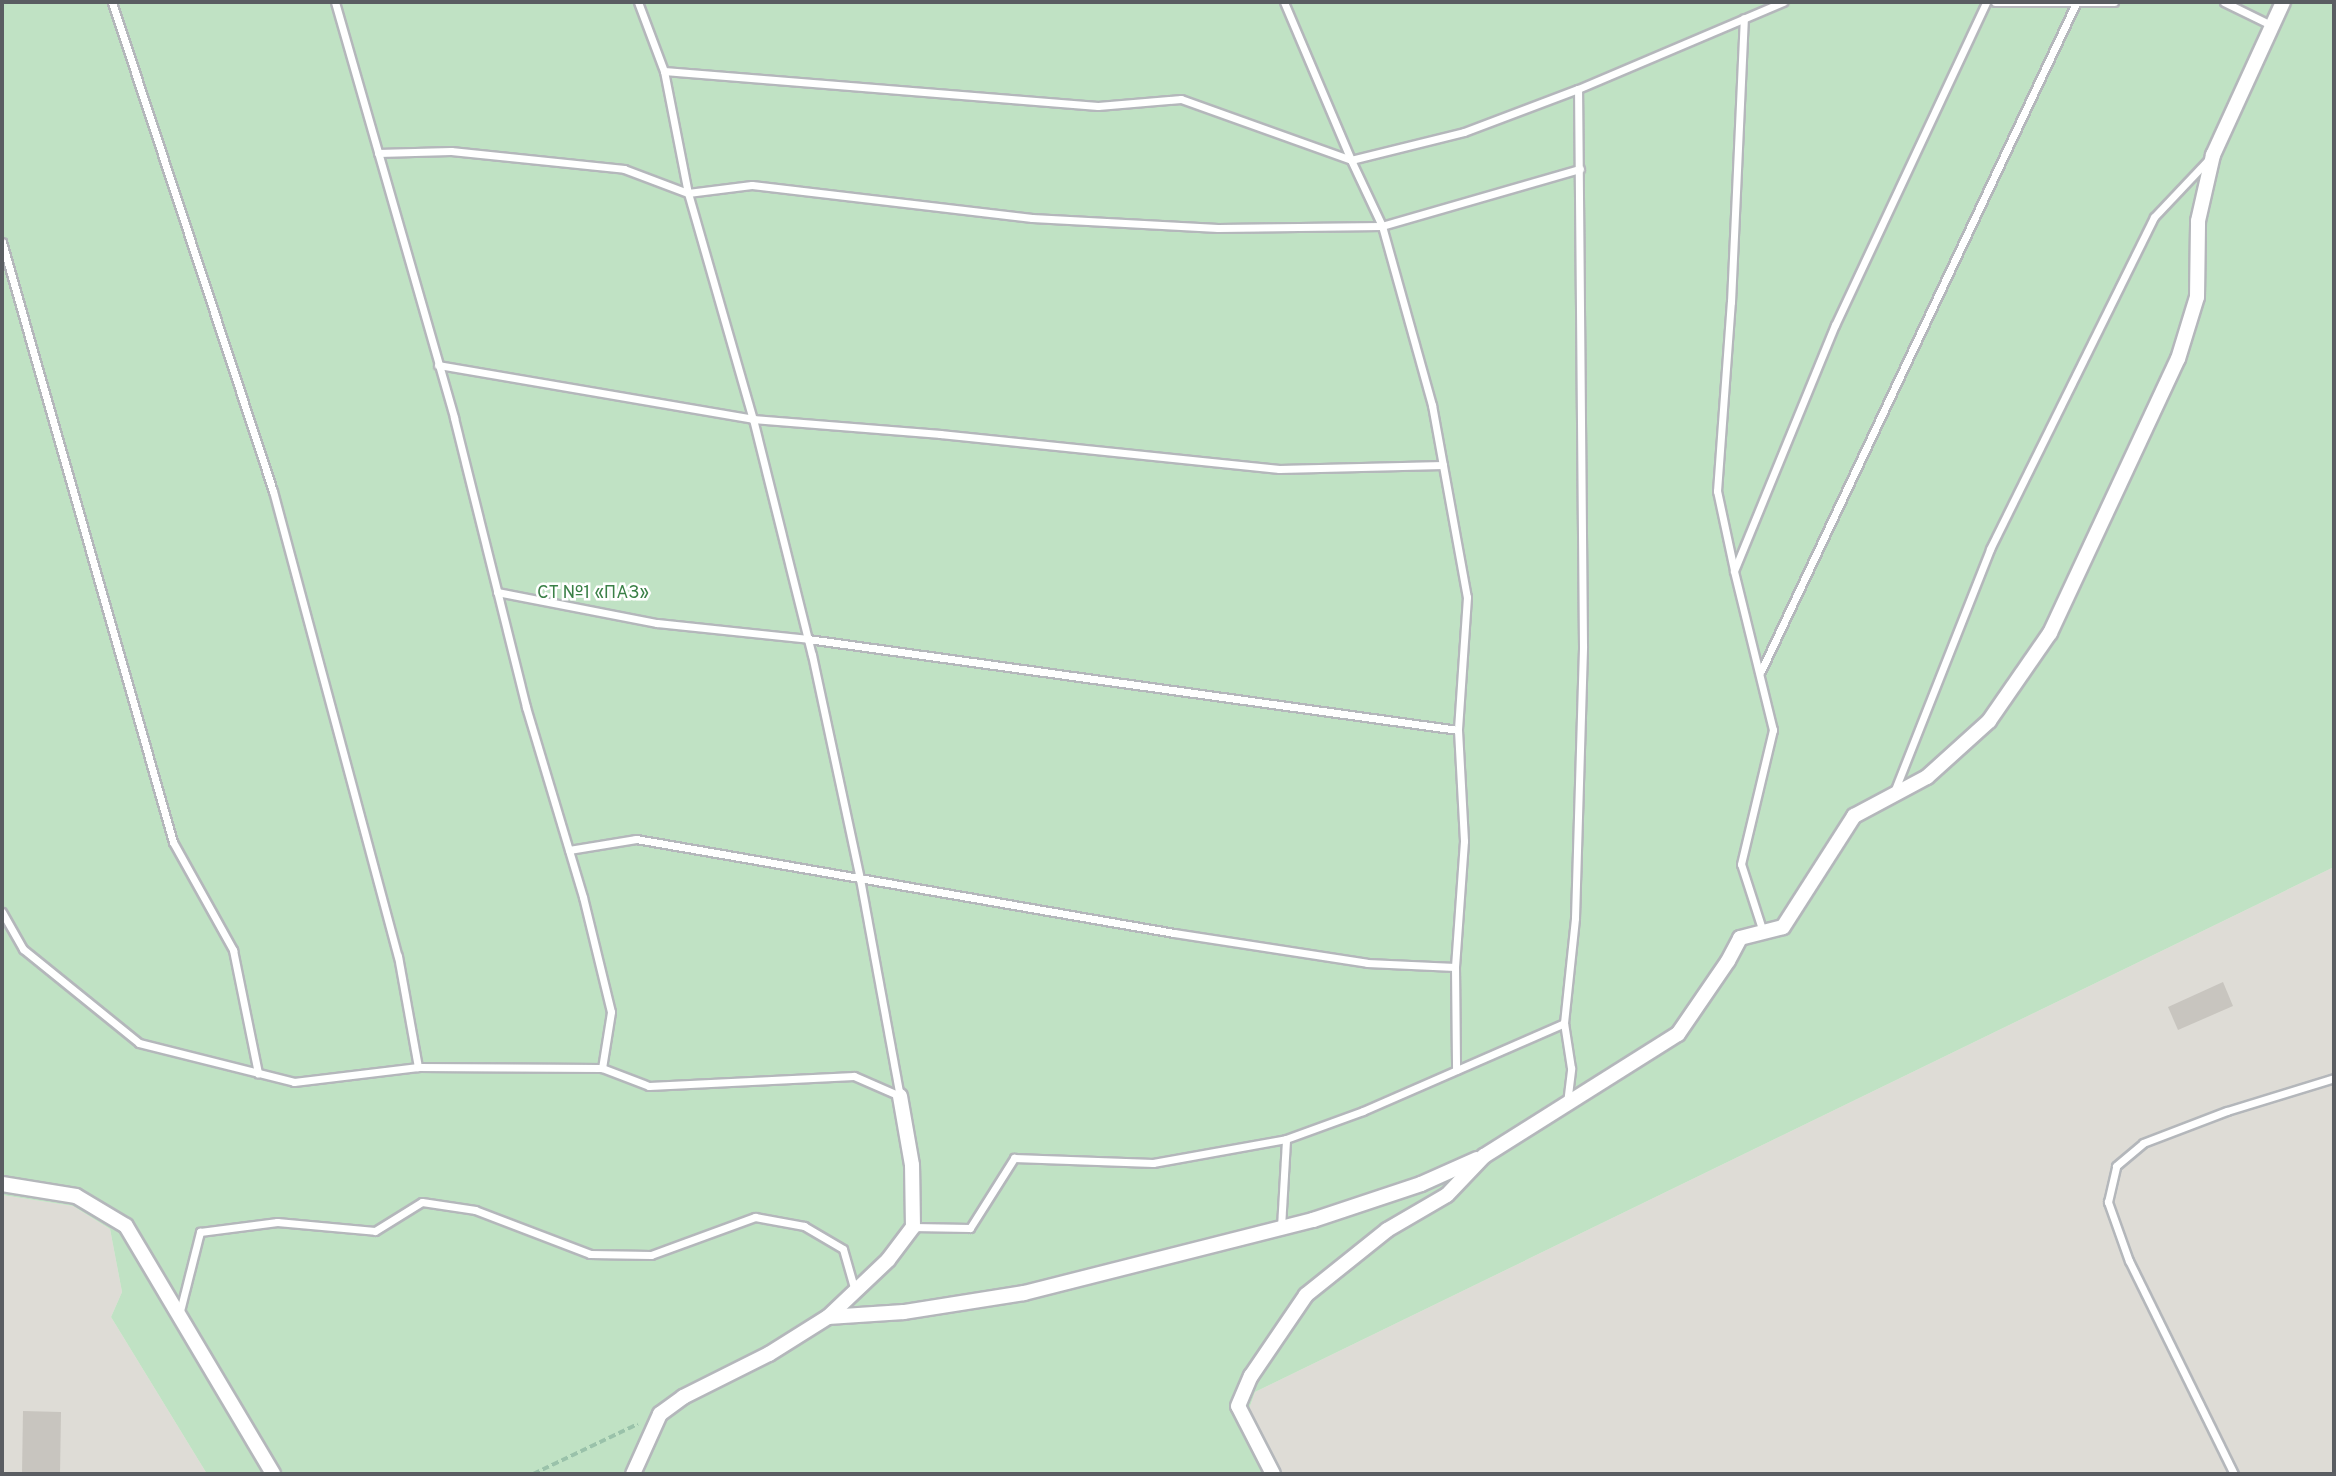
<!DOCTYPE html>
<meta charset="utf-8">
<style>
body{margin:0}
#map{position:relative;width:2336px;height:1476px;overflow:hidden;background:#ecebe2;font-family:Overpass,sans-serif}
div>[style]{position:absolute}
.industrial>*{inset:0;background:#dedcd6}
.green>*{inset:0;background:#c0e2c4}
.building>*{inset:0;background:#c8c5bf}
.path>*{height:3.5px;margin-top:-1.75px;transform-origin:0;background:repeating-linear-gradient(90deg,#9ac2aa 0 7px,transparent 0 10.5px)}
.roads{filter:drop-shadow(2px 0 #b4b7bb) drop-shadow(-2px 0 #b4b7bb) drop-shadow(0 2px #b4b7bb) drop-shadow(0 -2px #b4b7bb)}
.service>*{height:7px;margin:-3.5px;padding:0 3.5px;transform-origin:3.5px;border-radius:3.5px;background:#fff}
.minor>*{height:14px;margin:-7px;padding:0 7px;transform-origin:7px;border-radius:7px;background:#fff}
span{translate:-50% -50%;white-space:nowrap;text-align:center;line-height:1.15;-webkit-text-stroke:5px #fff;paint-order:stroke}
.park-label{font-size:18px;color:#3b8047}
.frame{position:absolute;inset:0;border:4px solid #5a5d62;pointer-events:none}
</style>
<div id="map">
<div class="industrial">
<div style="clip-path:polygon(2334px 867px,2334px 1474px,1283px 1474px,1249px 1409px,1255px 1392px)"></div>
<div style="clip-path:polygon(2px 1195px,73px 1206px,110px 1229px,122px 1292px,111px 1317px,207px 1474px,2px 1474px)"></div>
</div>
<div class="green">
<div style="clip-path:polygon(2px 2px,2334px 2px,2334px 867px,1255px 1392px,1249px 1409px,1283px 1474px,207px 1474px,111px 1317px,122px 1292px,110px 1229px,73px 1206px,2px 1195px)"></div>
</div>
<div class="building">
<div style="clip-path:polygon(2223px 982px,2233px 1006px,2178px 1030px,2168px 1007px)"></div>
<div style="clip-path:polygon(23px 1411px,61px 1412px,60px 1474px,22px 1474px)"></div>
</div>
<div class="path">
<div style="left:533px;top:1474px;width:116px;rotate:-25.5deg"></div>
</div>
<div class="roads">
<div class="service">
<div style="left:112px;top:2px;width:515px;rotate:71.78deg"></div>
<div style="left:273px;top:491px;width:482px;rotate:75deg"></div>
<div style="left:398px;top:956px;width:113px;rotate:79.8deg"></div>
<div style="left:335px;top:2px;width:433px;rotate:74deg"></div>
<div style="left:454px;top:418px;width:298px;rotate:76deg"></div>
<div style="left:526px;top:707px;width:198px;rotate:73.3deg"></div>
<div style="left:583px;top:897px;width:118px;rotate:76.3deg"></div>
<div style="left:611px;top:1012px;width:57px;rotate:99.1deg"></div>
<div style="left:638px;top:2px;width:74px;rotate:69.4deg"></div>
<div style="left:664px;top:71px;width:124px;rotate:78.9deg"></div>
<div style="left:688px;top:193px;width:235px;rotate:74deg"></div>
<div style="left:753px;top:419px;width:243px;rotate:76deg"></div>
<div style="left:812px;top:655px;width:229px;rotate:77.9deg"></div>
<div style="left:860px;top:879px;width:221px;rotate:79.6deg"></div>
<div style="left:1284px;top:2px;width:172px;rotate:67deg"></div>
<div style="left:1351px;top:160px;width:73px;rotate:64.8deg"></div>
<div style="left:1382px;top:226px;width:186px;rotate:74.4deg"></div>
<div style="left:1432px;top:405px;width:195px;rotate:79.7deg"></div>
<div style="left:1467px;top:597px;width:133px;rotate:93.9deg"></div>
<div style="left:1458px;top:730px;width:111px;rotate:86.9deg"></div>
<div style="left:1464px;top:841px;width:126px;rotate:94.1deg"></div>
<div style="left:1455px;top:967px;width:103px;rotate:89.4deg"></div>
<div style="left:1995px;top:2px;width:119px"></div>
<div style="left:2224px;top:2px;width:52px;rotate:26.1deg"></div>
<div style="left:664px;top:71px;width:435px;rotate:4.6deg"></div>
<div style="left:1098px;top:106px;width:83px;rotate:-4.8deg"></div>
<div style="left:1181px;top:99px;width:181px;rotate:19.7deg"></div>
<div style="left:1351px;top:160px;width:116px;rotate:-13.9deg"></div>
<div style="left:1464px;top:132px;width:122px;rotate:-20.7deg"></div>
<div style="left:1578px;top:89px;width:223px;rotate:-23deg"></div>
<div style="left:378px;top:153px;width:73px;rotate:-1.6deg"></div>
<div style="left:451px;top:151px;width:174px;rotate:5.9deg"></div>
<div style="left:624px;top:169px;width:68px;rotate:20.6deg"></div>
<div style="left:688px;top:193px;width:64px;rotate:-7.1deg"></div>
<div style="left:752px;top:185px;width:282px;rotate:6.7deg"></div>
<div style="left:1032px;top:218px;width:186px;rotate:3.1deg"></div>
<div style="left:1218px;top:228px;width:164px;rotate:-0.7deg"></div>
<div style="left:1382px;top:226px;width:206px;rotate:-16.1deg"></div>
<div style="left:2px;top:242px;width:624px;rotate:74.09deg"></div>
<div style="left:173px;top:842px;width:124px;rotate:60.9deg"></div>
<div style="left:233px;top:950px;width:126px;rotate:78.5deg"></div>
<div style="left:438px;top:365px;width:320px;rotate:9.7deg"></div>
<div style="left:753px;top:419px;width:188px;rotate:4.6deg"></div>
<div style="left:940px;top:434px;width:341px;rotate:5.9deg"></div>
<div style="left:1279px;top:469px;width:164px;rotate:-1.4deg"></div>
<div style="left:1734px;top:570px;width:81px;rotate:-102.1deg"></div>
<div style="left:1717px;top:491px;width:190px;rotate:-85.8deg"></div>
<div style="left:1731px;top:302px;width:284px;rotate:-87.4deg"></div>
<div style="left:497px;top:592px;width:163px;rotate:11deg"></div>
<div style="left:657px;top:623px;width:152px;rotate:6deg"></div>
<div style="left:808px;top:639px;width:656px;rotate:7.97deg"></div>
<div style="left:1761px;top:671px;width:739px;rotate:-64.75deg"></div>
<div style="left:1894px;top:792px;width:261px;rotate:-68.4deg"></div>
<div style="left:1990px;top:549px;width:370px;rotate:-63.7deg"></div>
<div style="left:2154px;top:217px;width:81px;rotate:-46.5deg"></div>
<div style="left:569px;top:850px;width:68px;rotate:-9.3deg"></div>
<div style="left:636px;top:839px;width:546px;rotate:9.91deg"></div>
<div style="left:1174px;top:933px;width:195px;rotate:8.8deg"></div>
<div style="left:1367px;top:963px;width:88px;rotate:2.6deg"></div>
<div style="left:2px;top:912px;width:43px;rotate:60.4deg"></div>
<div style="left:23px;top:949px;width:149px;rotate:39deg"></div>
<div style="left:139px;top:1043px;width:160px;rotate:14.1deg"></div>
<div style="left:294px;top:1082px;width:125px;rotate:-6.9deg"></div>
<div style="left:418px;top:1067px;width:184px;rotate:0.3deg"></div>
<div style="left:602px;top:1068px;width:50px;rotate:21deg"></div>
<div style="left:649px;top:1086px;width:205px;rotate:-2.8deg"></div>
<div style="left:854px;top:1076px;width:50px;rotate:23.5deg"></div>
<div style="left:1763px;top:932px;width:71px;rotate:-107.9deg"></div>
<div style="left:1741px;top:864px;width:138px;rotate:-76.6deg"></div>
<div style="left:1773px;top:730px;width:164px;rotate:-103.8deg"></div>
<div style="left:1734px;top:571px;width:266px;rotate:-67.7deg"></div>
<div style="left:1835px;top:325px;width:357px;rotate:-64.9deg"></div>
<div style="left:1567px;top:1103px;width:35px;rotate:-83deg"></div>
<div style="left:1571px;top:1068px;width:46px;rotate:-98.8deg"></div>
<div style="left:1564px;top:1023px;width:106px;rotate:-84deg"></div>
<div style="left:1575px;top:918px;width:272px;rotate:-88.3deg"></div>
<div style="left:1583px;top:646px;width:557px;rotate:-90.51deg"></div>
<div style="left:913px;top:1227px;width:57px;rotate:1deg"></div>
<div style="left:970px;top:1228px;width:83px;rotate:-57.8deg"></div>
<div style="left:1014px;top:1158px;width:139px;rotate:2.1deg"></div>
<div style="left:1153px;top:1163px;width:135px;rotate:-10.2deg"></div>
<div style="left:1286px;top:1139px;width:82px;rotate:-20deg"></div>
<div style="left:1363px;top:1111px;width:219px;rotate:-23.6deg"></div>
<div style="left:1281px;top:1227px;width:88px;rotate:-86.7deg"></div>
<div style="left:179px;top:1315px;width:86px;rotate:-75.8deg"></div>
<div style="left:200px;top:1232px;width:78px;rotate:-7.4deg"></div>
<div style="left:277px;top:1222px;width:98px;rotate:5.2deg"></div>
<div style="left:375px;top:1231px;width:55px;rotate:-31.7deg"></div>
<div style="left:422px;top:1202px;width:54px;rotate:8.6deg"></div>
<div style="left:475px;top:1210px;width:123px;rotate:20.9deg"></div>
<div style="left:590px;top:1254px;width:61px;rotate:0.9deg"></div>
<div style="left:651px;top:1255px;width:111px;rotate:-20.1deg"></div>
<div style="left:755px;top:1217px;width:50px;rotate:10.4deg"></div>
<div style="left:804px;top:1226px;width:45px;rotate:30.5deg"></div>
<div style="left:843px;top:1249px;width:44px;rotate:74.1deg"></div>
<div style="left:2234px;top:1474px;width:237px;rotate:-116.2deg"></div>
<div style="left:2129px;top:1261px;width:63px;rotate:-109.6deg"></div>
<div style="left:2108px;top:1202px;width:37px;rotate:-77deg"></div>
<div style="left:2116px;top:1166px;width:35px;rotate:-40deg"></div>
<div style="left:2143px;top:1143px;width:90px;rotate:-20.9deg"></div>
<div style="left:2227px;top:1111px;width:112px;rotate:-17.1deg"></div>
</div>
<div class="minor">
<div style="left:2px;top:1184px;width:75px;rotate:9.2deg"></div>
<div style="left:76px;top:1196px;width:58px;rotate:31deg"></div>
<div style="left:126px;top:1226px;width:288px;rotate:59.3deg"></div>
<div style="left:828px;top:1317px;width:76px;rotate:-3.8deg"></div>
<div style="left:904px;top:1312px;width:121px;rotate:-9deg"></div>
<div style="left:1024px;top:1293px;width:298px;rotate:-14.2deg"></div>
<div style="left:1313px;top:1220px;width:114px;rotate:-18.4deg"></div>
<div style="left:1421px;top:1184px;width:61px;rotate:-24.1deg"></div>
<div style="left:633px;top:1474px;width:66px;rotate:-65.8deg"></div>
<div style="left:660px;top:1414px;width:29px;rotate:-36deg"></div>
<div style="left:683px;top:1397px;width:96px;rotate:-26.6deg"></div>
<div style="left:769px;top:1354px;width:70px;rotate:-32.1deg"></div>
<div style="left:828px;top:1317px;width:83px;rotate:-43.5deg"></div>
<div style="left:888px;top:1260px;width:41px;rotate:-52.9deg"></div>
<div style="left:913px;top:1227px;width:62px;rotate:-90.9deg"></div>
<div style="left:912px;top:1165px;width:70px;rotate:-99.9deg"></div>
<div style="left:1273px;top:1474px;width:76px;rotate:-117.2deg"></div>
<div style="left:1238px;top:1406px;width:33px;rotate:-67deg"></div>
<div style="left:1251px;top:1376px;width:98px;rotate:-55.8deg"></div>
<div style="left:1306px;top:1295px;width:104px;rotate:-38.7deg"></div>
<div style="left:1387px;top:1230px;width:69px;rotate:-30.3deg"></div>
<div style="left:1447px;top:1195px;width:54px;rotate:-46.5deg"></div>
<div style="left:1484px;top:1156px;width:229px;rotate:-32.2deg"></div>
<div style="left:1678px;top:1034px;width:88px;rotate:-55.6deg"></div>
<div style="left:1728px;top:961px;width:26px;rotate:-62deg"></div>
<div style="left:1740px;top:938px;width:44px;rotate:-14.3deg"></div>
<div style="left:1783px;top:927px;width:132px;rotate:-57.4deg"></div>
<div style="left:1854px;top:816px;width:83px;rotate:-28.1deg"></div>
<div style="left:1927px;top:777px;width:84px;rotate:-42.1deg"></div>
<div style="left:1989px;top:721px;width:107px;rotate:-55.3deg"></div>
<div style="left:2050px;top:633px;width:302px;rotate:-65deg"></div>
<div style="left:2178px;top:359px;width:65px;rotate:-73deg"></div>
<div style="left:2197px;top:297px;width:76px;rotate:-89.2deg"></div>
<div style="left:2198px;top:221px;width:68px;rotate:-77.2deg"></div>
<div style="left:2213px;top:155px;width:168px;rotate:-65.4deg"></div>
</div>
</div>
<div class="park-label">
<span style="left:593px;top:594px">СТ №1 «ПАЗ»</span>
</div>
<div class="frame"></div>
</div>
